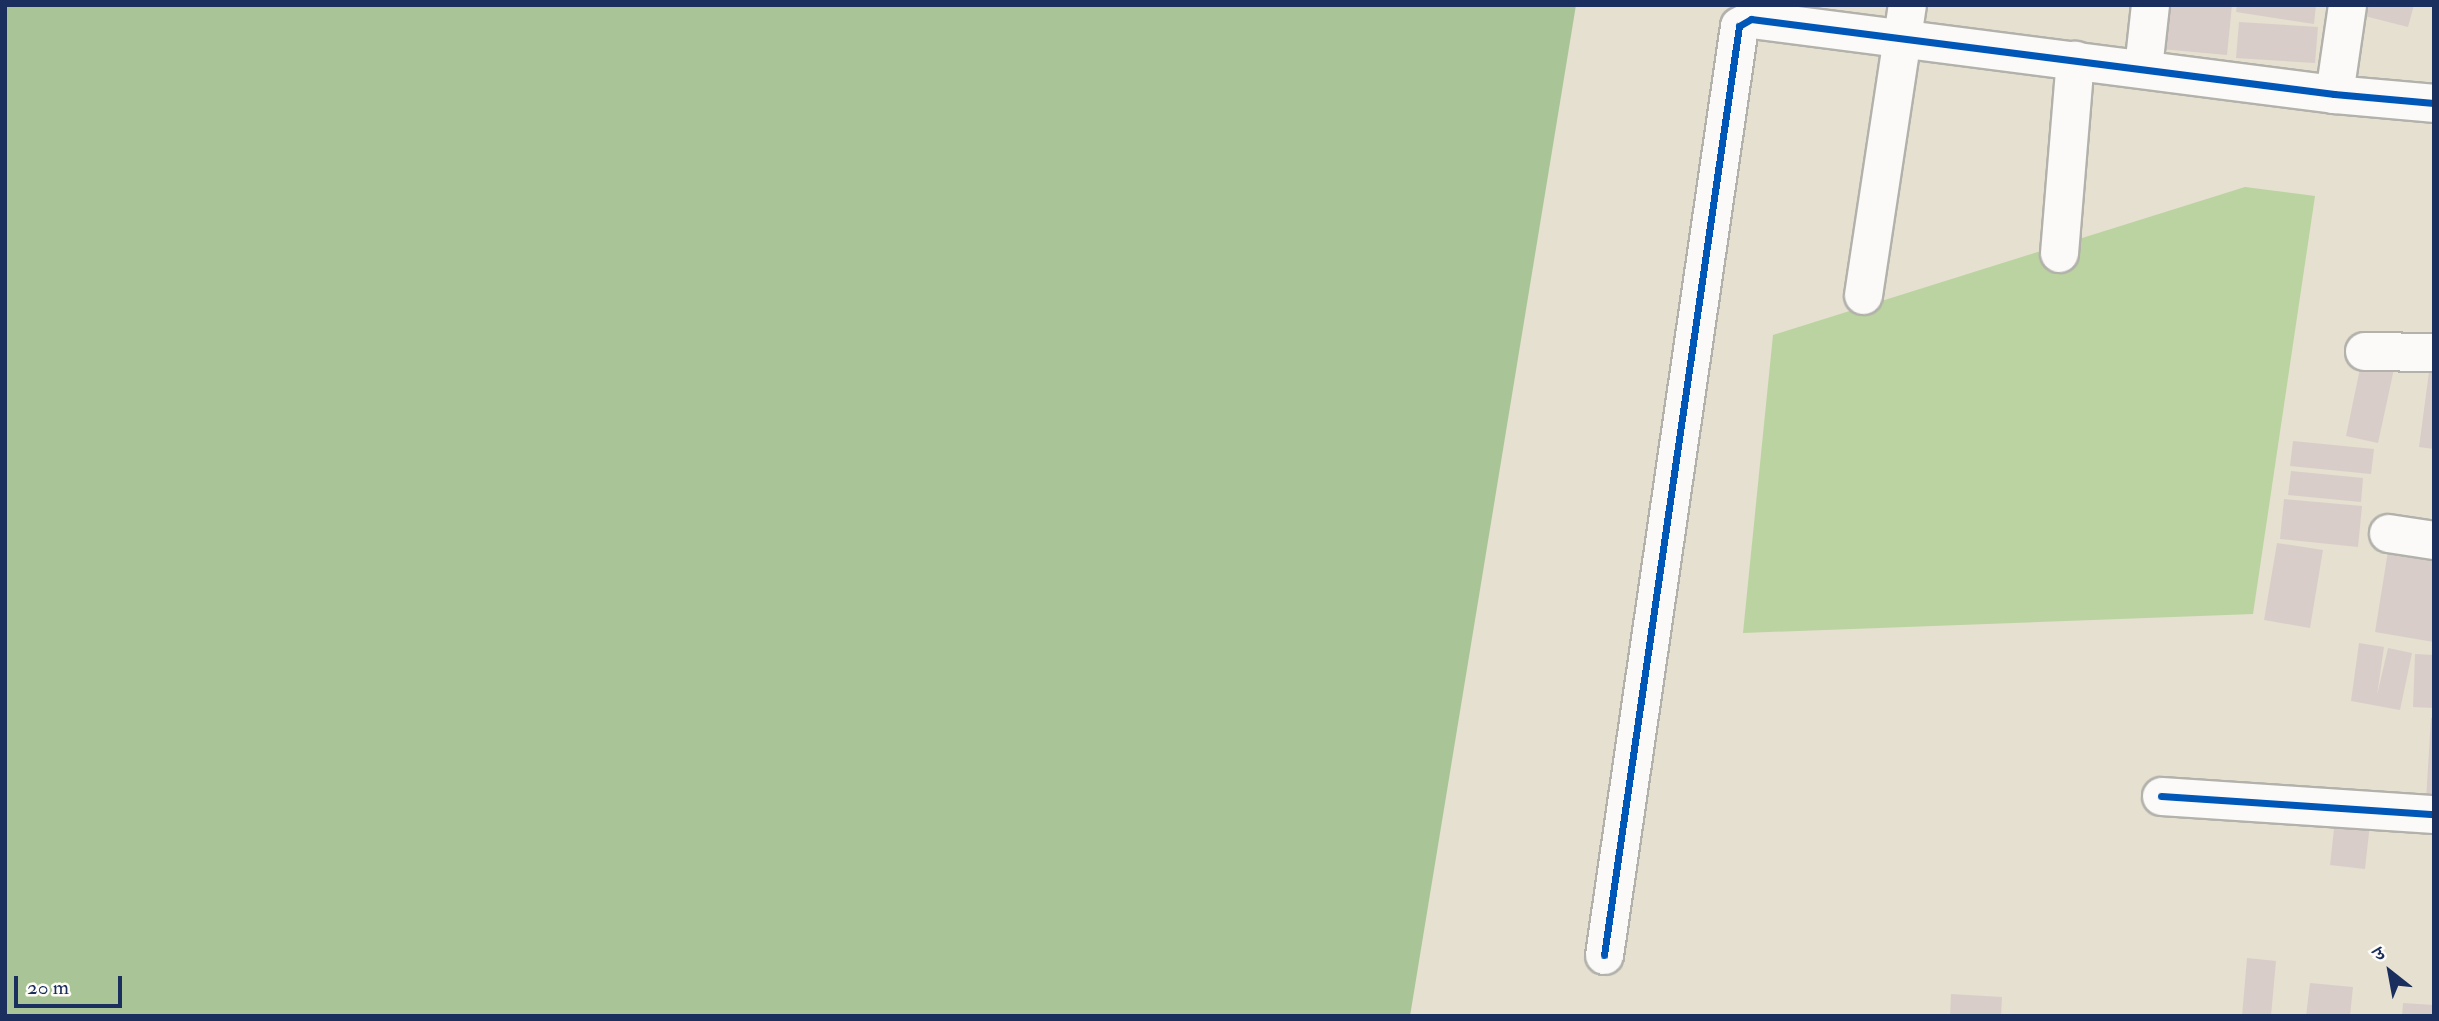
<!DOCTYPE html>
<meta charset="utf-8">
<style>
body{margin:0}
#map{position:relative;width:2439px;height:1021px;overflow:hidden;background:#e5e0cf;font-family:"IM FELL Double Pica","Noto Serif Devanagari",serif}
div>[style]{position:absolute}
.green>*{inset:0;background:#bad3a0}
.forest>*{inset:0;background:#a9c497}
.building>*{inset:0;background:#d9cdca}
.roads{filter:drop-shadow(2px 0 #b2b1ab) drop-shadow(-2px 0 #b2b1ab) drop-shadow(0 2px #b2b1ab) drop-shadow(0 -2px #b2b1ab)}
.minor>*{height:37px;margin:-18.5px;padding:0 18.5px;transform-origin:18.5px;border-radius:18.5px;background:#fbfaf8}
.cycleway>*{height:7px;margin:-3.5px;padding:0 3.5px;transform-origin:3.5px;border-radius:3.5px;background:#0057b8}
span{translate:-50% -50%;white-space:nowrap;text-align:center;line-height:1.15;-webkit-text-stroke:7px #fdfcf7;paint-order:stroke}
.frame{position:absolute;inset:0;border:7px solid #1b2f5e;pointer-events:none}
.north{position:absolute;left:2355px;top:937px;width:70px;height:70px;-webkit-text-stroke:5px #fdfcf7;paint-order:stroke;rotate:329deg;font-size:19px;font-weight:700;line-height:28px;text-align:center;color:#1b2f5e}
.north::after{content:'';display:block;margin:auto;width:24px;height:32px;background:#1b2f5e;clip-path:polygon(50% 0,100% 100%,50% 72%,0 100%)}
.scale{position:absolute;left:14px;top:976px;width:108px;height:32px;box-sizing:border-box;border:4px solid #1b2f5e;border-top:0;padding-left:9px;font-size:21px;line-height:24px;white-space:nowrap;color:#1b2f5e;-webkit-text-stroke:5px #fdfcf7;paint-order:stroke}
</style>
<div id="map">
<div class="green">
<div style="clip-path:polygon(2245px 187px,2315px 196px,2253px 614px,1743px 633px,1773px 335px)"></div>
</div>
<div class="forest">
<div style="clip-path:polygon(5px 5px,1576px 5px,1410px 1016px,5px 1016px)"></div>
</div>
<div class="building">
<div style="clip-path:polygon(2166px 5px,2232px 5px,2227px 55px,2161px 49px)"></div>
<div style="clip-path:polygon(2237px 5px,2316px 5px,2314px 24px,2236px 12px)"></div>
<div style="clip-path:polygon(2351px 5px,2414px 5px,2408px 27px,2349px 12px)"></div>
<div style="clip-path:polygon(2239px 22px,2318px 27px,2315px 63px,2236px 58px)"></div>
<div style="clip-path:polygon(2364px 349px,2397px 355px,2378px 443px,2346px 436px)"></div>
<div style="clip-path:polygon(2431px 357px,2434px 358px,2434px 449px,2419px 447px)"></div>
<div style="clip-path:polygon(2293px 441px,2374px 449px,2371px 474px,2290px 466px)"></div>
<div style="clip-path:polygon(2291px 471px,2363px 478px,2361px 502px,2288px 495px)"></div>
<div style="clip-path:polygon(2284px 499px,2362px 506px,2358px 547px,2280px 539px)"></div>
<div style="clip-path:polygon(2277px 543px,2323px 550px,2310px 628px,2264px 620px)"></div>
<div style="clip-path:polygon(2388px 551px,2434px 558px,2434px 642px,2375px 632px)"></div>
<div style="clip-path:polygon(2359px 643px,2384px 647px,2377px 695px,2388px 648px,2412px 653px,2400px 710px,2351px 701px)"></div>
<div style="clip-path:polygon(2415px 654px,2434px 655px,2434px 708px,2413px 707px)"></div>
<div style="clip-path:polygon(2431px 718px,2434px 718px,2434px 801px,2426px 800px)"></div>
<div style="clip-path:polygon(2336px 811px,2371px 815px,2365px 869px,2330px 865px)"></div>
<div style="clip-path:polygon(2247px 958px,2276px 961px,2271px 1016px,2242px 1016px)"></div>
<div style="clip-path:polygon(2310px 983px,2353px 987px,2350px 1016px,2306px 1016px)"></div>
<div style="clip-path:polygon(1951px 994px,2002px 997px,2001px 1016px,1950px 1016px)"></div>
<div style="clip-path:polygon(2403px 1003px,2434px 1005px,2434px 1016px,2402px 1016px)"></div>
</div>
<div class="roads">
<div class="minor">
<div style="left:2143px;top:68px;width:63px;rotate:-83.7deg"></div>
<div style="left:2334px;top:94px;width:90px;rotate:-81.7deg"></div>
<div style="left:2059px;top:253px;width:194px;rotate:-85.3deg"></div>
<div style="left:1863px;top:295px;width:293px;rotate:-81.4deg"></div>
<div style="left:2364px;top:351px;width:70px;rotate:0.8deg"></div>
<div style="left:2388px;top:533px;width:47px;rotate:8.7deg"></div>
<div style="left:2161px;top:796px;width:274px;rotate:3.8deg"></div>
<div style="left:1604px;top:955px;width:939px;rotate:-81.73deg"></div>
<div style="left:1739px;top:26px;width:14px;rotate:-30deg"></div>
<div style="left:1751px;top:19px;width:588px;rotate:7.33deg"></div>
<div style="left:2334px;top:94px;width:100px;rotate:5.1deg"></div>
</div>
</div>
<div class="cycleway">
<div style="left:2161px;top:796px;width:274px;rotate:3.8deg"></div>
<div style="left:1604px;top:955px;width:939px;rotate:-81.73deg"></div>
<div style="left:1739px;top:26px;width:14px;rotate:-30deg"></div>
<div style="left:1751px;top:19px;width:588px;rotate:7.33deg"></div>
<div style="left:2334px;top:94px;width:100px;rotate:5.1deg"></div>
</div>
<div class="frame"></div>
<div class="north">उ</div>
<div class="scale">20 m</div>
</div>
